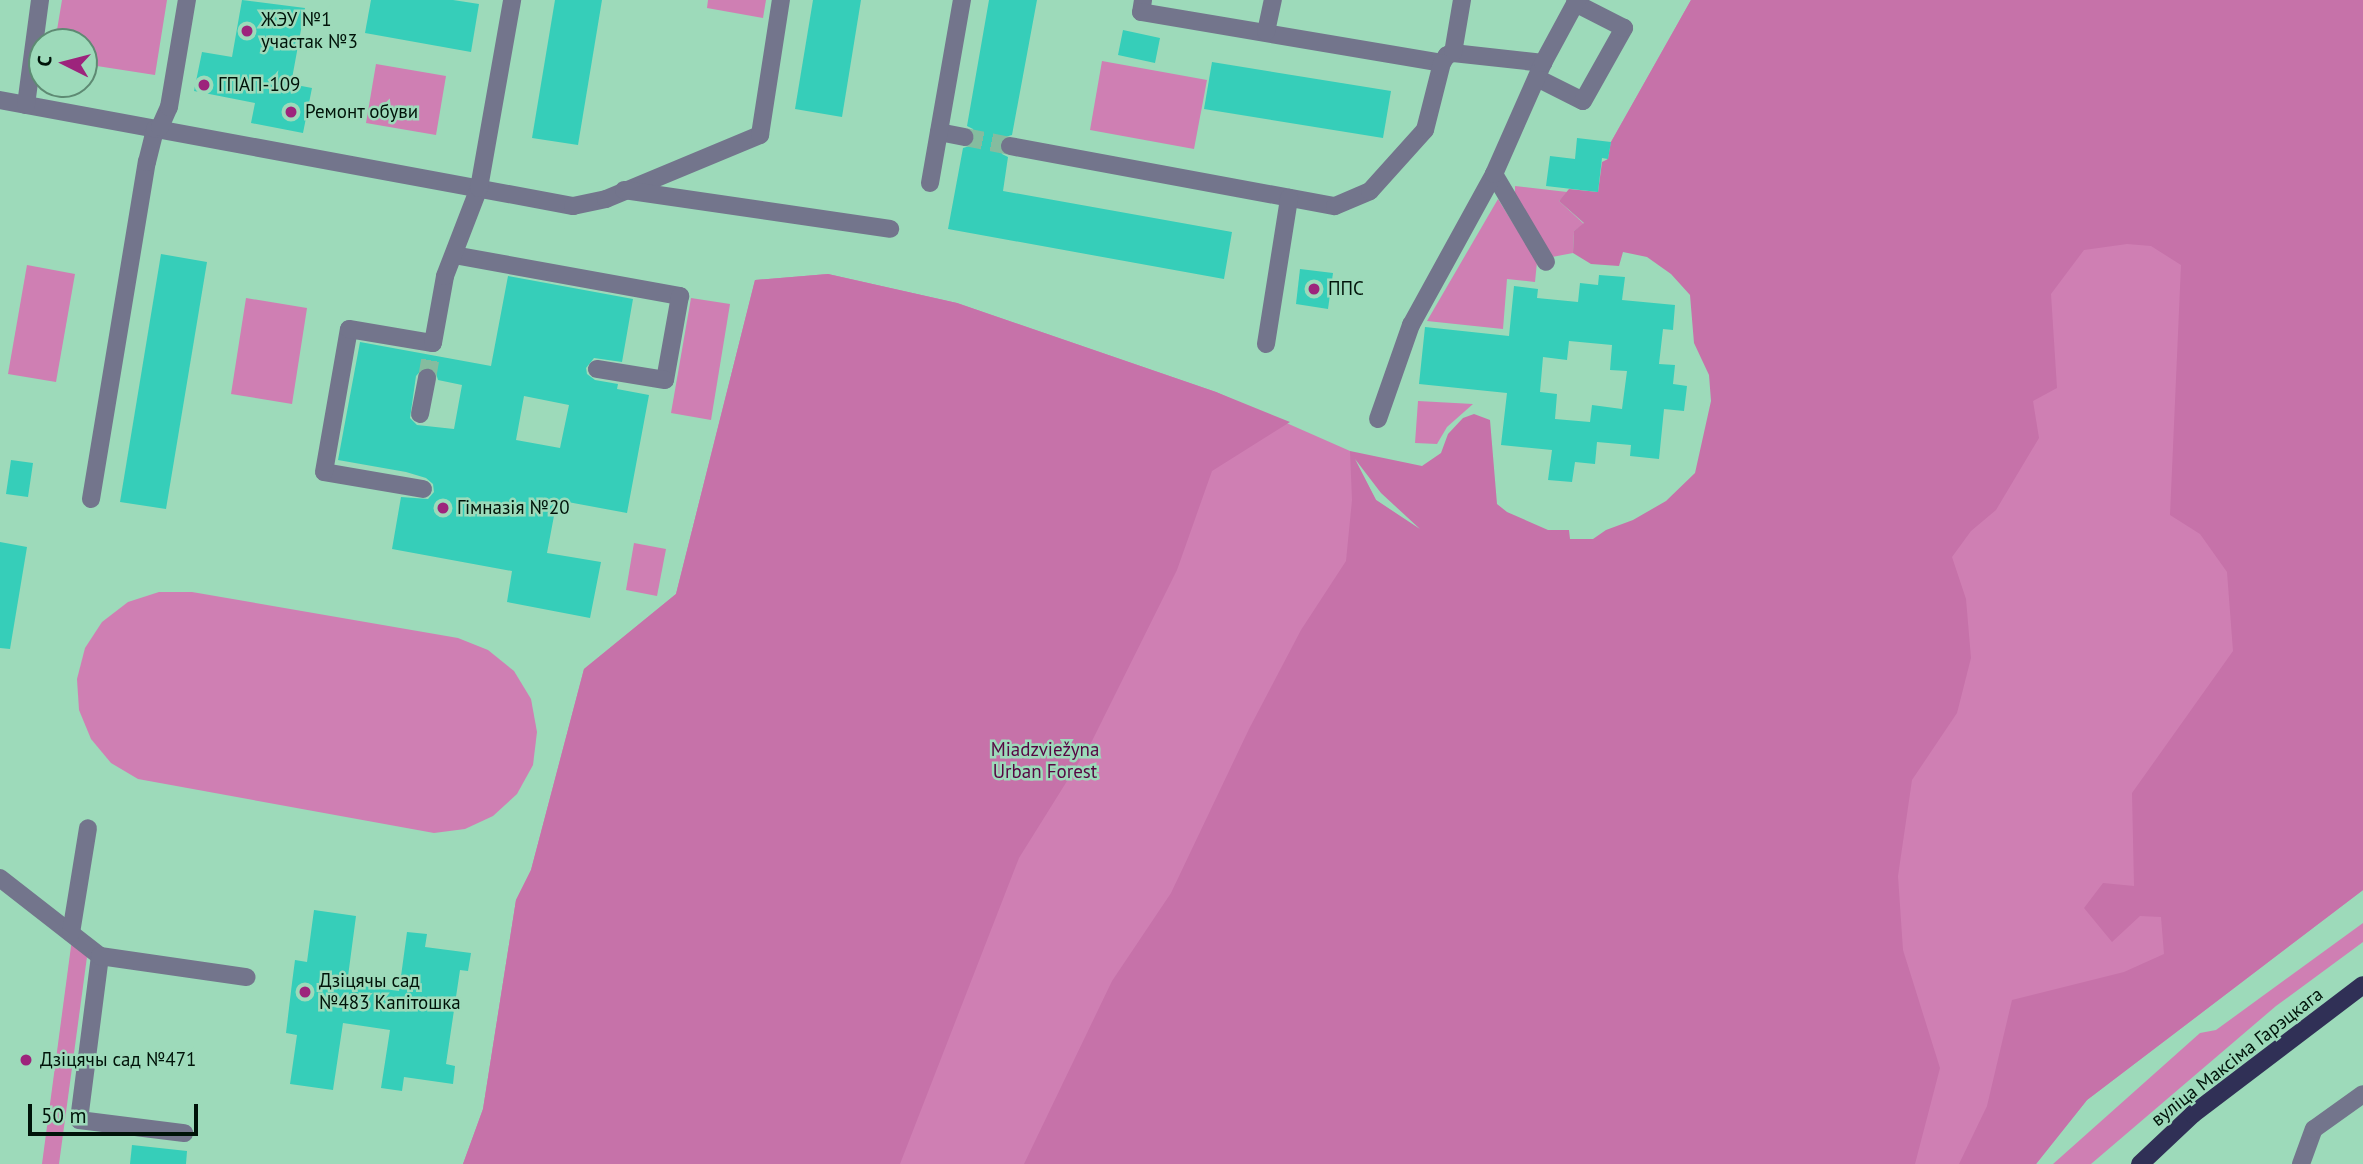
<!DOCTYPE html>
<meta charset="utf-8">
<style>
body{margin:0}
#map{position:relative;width:2363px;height:1164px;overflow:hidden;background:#9ddaba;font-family:"PT Sans",sans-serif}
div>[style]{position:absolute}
.green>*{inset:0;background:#cf7fb3}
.forest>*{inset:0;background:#c672a9}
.building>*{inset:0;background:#36ceb9}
.minor-tunnel>*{height:18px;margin-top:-9px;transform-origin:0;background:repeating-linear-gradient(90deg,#85bc9f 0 18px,transparent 0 27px)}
.minor>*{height:18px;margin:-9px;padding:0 9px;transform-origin:9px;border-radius:9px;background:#73758c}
.major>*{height:18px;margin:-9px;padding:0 9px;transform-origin:9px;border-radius:9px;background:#303056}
.dots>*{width:19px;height:19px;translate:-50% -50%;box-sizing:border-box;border:4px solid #9ddaba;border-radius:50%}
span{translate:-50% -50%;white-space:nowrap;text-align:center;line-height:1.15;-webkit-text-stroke:5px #9ddaba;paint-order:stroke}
.poi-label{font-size:19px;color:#001309}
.left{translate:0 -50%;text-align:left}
.park-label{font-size:19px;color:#560642}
.street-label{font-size:19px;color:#001309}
.north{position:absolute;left:28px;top:28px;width:70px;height:70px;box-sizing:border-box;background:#9ddaba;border:2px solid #5e8a73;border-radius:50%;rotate:276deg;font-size:19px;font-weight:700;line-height:28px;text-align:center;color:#001309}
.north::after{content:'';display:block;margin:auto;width:24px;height:32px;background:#9d247c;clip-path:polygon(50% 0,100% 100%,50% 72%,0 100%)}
.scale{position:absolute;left:28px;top:1104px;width:170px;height:32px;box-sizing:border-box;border:4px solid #001309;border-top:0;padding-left:9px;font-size:21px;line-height:24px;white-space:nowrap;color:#001309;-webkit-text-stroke:5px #9ddaba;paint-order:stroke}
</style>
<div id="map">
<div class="green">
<div style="clip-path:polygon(62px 0,167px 0,155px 75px,84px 64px,84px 42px,55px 42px)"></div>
<div style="clip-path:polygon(708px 0,766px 0,763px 18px,707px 8px)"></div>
<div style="clip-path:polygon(1691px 0,2363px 0,2363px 890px,2087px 1100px,2036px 1164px,463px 1164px,483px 1109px,516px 900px,531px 870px,584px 669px,676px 594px,755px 280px,828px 274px,957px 303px,1216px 392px,1350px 451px,1376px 500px,1432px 538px,1676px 547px,1866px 215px,1604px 162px,1608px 159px,1611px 142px)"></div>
<div style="clip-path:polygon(1102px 61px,1207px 80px,1194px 149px,1090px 130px)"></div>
<div style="clip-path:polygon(376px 64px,446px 76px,436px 135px,366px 123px)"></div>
<div style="clip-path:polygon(1515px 186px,1567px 192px,1559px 201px,1584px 224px,1574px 231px,1573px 253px,1552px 257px,1515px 194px)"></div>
<div style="clip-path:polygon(1498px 199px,1537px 262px,1535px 282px,1507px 279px,1503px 329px,1427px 321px)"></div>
<div style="clip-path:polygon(27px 265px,75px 274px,56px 382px,8px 374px)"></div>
<div style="clip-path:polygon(246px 298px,307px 308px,292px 404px,231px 394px)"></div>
<div style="clip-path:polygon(691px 298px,730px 304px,711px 420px,671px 413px)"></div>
<div style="clip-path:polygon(1418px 401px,1473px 404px,1447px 427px,1437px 444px,1415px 443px)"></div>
<div style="clip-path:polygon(634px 543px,666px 549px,657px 596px,626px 590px)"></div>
<div style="clip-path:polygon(159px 592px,192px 592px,458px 638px,488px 650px,514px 671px,531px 699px,537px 732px,533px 765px,517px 794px,493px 816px,465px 829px,434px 833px,138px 779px,111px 763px,91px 739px,79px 710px,77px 679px,85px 648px,102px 622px,128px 602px)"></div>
<div style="clip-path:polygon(2363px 923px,2363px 942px,2276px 1006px,2091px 1164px,2053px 1164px,2200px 1033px,2216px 1030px)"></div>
<div style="clip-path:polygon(72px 939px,87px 957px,59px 1164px,42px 1164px)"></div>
</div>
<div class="forest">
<div style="clip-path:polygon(evenodd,1691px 0,2363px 0,2363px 890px,2087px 1100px,2036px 1164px,1959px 1164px,1987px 1106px,2012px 1000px,2124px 972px,2164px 954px,2161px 917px,2140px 916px,2112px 942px,2084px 908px,2103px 883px,2134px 886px,2132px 793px,2233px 651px,2227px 572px,2200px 534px,2170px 515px,2181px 265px,2151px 246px,2127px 244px,2084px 250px,2051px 294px,2057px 388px,2033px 401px,2039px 438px,1996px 510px,1971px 531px,1952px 557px,1966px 599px,1971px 658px,1957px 713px,1912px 780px,1898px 876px,1903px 950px,1940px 1068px,1915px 1164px,1024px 1164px,1112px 981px,1171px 893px,1249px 729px,1301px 630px,1346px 561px,1352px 500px,1350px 451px,1422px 466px,1441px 453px,1448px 434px,1463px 418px,1474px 414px,1490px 420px,1497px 504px,1507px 512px,1548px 530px,1569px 530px,1570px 539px,1593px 539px,1606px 530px,1633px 520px,1666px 501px,1695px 473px,1711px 401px,1709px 375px,1694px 343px,1690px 295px,1671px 274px,1647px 257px,1623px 252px,1619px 266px,1591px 264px,1573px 253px,1574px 231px,1584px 223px,1559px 201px,1569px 189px,1598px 192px,1602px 162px,1608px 159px,1611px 142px,1691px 0,1355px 459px,1381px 493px,1420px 529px,1376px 500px,1355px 459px)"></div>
<div style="clip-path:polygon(828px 274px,957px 303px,1216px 392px,1290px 422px,1212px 471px,1177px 570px,1092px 741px,1019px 858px,900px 1164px,463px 1164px,483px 1109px,516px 900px,531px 870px,584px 669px,676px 594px,755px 280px)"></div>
</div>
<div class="building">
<div style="clip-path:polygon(242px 0,305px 8px,291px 84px,312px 88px,303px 133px,251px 123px,255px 103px,194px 91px,202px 52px,232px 57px)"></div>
<div style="clip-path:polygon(371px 0,453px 0,479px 4px,471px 52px,365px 33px)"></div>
<div style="clip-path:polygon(555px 0,602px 0,578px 145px,532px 138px)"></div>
<div style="clip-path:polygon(813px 0,861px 0,842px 117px,795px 109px)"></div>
<div style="clip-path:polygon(989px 0,1037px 0,1012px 135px,1002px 138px,999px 145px,1002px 154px,1008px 157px,1003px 191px,1232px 232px,1224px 279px,948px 229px,963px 148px,973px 145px,976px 138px,973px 129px,967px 126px)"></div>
<div style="clip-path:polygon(1123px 30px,1160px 38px,1155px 63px,1118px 55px)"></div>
<div style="clip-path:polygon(1212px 62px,1391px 91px,1383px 138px,1204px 109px)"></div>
<div style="clip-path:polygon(1577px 138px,1611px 142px,1608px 159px,1602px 158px,1598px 192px,1546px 186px,1550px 156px,1575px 159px)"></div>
<div style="clip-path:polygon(161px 254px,207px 262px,166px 509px,120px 502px)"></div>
<div style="clip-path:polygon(1300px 269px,1333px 273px,1328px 309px,1296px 304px)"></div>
<div style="clip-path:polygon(evenodd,1599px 275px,1625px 277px,1622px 300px,1675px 305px,1673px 330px,1663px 329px,1659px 364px,1675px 365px,1673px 384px,1687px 386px,1684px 411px,1664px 409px,1659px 459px,1630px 456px,1631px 445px,1597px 442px,1595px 464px,1575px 462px,1572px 482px,1548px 480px,1552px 450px,1501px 445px,1507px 393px,1419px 384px,1425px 327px,1509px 336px,1514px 286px,1538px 289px,1537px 298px,1578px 302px,1580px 283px,1598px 285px,1599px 275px,1569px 341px,1612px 345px,1610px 370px,1627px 371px,1622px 409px,1592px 405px,1590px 422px,1555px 419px,1557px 394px,1540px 392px,1543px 357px,1567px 360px,1569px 341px)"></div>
<div style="clip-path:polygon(evenodd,508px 276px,633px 299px,622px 362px,594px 358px,586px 368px,587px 374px,595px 380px,618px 384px,617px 389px,649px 395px,627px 513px,557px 500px,547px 553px,601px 562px,590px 618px,507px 602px,512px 571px,392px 549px,401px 497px,428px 499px,434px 492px,433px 484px,426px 478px,406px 472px,338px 460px,360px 342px,491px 366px,508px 276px,424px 367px,435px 370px,438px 380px,462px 385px,454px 429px,417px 425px,410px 418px,416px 376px,424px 367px,508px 276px,524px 396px,569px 405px,560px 448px,516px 440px,524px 396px)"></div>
<div style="clip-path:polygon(11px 460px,33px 463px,28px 497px,6px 494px)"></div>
<div style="clip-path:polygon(0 542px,27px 547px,10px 649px,0 648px)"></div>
<div style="clip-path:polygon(314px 910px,356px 916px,347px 984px,399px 991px,407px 932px,427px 934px,425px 947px,471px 953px,468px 971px,460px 970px,446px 1064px,455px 1066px,453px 1084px,404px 1077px,402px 1091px,381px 1088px,390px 1030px,343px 1023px,333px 1090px,290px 1084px,297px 1035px,286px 1033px,292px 983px,295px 960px,307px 962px)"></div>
<div style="clip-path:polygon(132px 1145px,187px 1151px,186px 1164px,130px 1164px)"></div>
</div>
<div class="minor-tunnel">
<div style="left:965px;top:137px;width:46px;rotate:11.3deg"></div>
<div style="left:427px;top:378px;width:23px;rotate:-80deg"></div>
</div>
<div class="minor">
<div style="left:1143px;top:0;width:12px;rotate:99deg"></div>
<div style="left:1141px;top:12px;width:305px;rotate:9.6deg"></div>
<div style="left:1442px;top:63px;width:9px;rotate:-58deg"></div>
<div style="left:1447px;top:55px;width:6px;rotate:-18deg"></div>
<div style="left:1453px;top:53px;width:91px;rotate:6.3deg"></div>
<div style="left:1266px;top:32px;width:33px;rotate:-78deg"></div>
<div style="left:1453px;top:53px;width:54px;rotate:-80.4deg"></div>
<div style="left:1537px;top:78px;width:51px;rotate:26.6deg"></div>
<div style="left:1583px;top:101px;width:84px;rotate:-60.7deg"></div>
<div style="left:1624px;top:28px;width:55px;rotate:-153deg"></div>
<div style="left:0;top:100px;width:583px;rotate:10.48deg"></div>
<div style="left:573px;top:206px;width:34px;rotate:-12deg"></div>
<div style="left:606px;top:199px;width:167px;rotate:-22.6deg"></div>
<div style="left:760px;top:135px;width:137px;rotate:-81.2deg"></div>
<div style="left:26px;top:105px;width:106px;rotate:-82.4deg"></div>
<div style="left:939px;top:132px;width:26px;rotate:11deg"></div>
<div style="left:1010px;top:146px;width:330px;rotate:10.5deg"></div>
<div style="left:1335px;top:206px;width:38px;rotate:-23deg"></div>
<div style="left:1370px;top:191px;width:82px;rotate:-48deg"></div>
<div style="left:1425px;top:130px;width:69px;rotate:-75.8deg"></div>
<div style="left:1494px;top:174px;width:102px;rotate:59.4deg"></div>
<div style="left:930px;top:183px;width:186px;rotate:-80.1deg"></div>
<div style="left:624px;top:190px;width:269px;rotate:8.3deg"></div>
<div style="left:454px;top:255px;width:230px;rotate:10.3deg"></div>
<div style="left:680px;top:296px;width:85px;rotate:100.1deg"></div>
<div style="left:665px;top:380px;width:69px;rotate:-170.8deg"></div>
<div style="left:1266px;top:344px;width:148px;rotate:-81deg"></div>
<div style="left:420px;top:414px;width:37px;rotate:-79deg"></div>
<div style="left:1378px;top:419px;width:100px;rotate:-70.7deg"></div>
<div style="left:1411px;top:325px;width:172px;rotate:-61.2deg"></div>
<div style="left:1494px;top:174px;width:121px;rotate:-66.2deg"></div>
<div style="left:1543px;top:63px;width:72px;rotate:-61.6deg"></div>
<div style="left:423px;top:489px;width:100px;rotate:-170.3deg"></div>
<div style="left:324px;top:472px;width:145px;rotate:-80.1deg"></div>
<div style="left:349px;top:329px;width:85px;rotate:9.5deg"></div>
<div style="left:433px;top:343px;width:68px;rotate:-79.8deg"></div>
<div style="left:445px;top:276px;width:94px;rotate:-68.9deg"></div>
<div style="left:479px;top:188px;width:191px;rotate:-80deg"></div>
<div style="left:91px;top:499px;width:342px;rotate:-80.6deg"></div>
<div style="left:147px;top:162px;width:34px;rotate:-76deg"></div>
<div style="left:155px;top:129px;width:5px;rotate:-22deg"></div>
<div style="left:160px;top:127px;width:22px;rotate:-66deg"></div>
<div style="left:169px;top:107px;width:109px;rotate:-80.5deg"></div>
<div style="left:0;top:878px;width:127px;rotate:38deg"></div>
<div style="left:100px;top:956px;width:165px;rotate:97.3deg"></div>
<div style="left:79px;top:1120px;width:106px;rotate:7.1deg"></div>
<div style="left:71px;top:933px;width:106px;rotate:-80.8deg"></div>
<div style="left:100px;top:956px;width:148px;rotate:8.2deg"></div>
<div style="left:2301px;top:1164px;width:37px;rotate:-70deg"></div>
<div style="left:2314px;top:1129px;width:60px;rotate:-35.5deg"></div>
</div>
<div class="major">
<div style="left:2140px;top:1164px;width:73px;rotate:-43.3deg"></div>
<div style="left:2193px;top:1114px;width:213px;rotate:-37.2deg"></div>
</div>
<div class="dots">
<div style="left:247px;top:31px;background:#9d247c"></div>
<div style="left:204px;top:85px;background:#9d247c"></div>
<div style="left:291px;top:112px;background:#9d247c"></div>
<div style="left:1314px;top:289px;background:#9d247c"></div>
<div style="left:443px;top:508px;background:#9d247c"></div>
<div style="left:305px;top:992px;background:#9d247c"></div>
<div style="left:26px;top:1060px;background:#9d247c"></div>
</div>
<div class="poi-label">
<span class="left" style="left:261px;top:31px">ЖЭУ №1<br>участак №3</span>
<span class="left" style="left:218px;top:85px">ГПАП-109</span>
<span class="left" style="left:305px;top:112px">Ремонт обуви</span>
<span class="left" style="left:1328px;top:289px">ППС</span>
<span class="left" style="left:457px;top:508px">Гімназія №20</span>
<span class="left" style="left:319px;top:992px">Дзіцячы сад<br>№483 Капітошка</span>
<span class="left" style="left:40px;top:1060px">Дзіцячы сад №471</span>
</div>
<div class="park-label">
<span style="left:1045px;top:761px">Miadzviežyna<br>Urban Forest</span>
</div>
<div class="street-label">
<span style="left:2237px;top:1057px;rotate:-38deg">вуліца Максіма Гарэцкага</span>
</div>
<div class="north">С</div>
<div class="scale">50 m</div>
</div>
